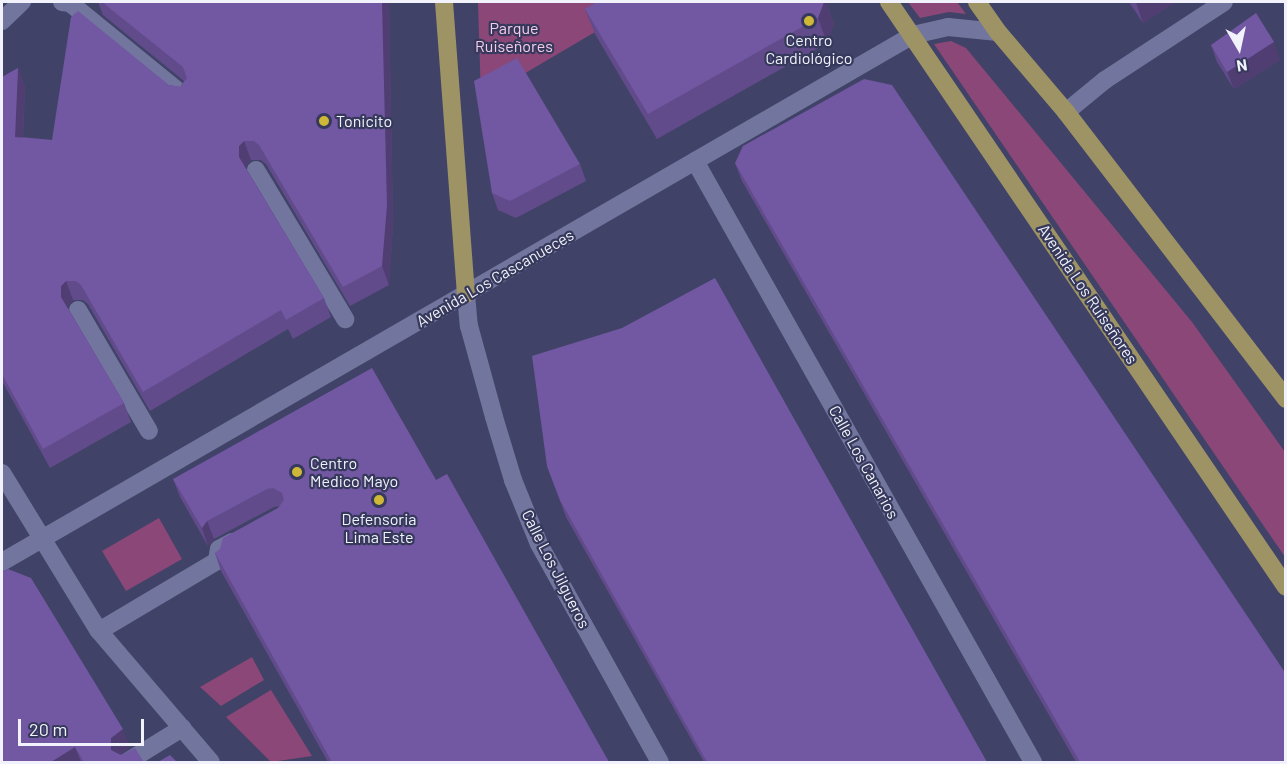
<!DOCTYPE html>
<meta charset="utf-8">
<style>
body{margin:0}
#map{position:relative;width:1287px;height:764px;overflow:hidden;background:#404367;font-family:Barlow,sans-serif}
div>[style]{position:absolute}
.green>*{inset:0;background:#8b4777}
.minor>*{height:18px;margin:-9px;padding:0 9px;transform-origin:9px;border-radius:9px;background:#72769e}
.major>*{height:18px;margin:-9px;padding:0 9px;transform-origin:9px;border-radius:9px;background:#9d9364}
.wall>*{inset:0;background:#624b8b}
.shaded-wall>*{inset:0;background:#503d71}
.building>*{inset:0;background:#7257a2}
.dots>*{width:16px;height:16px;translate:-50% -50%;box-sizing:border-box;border:3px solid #36395c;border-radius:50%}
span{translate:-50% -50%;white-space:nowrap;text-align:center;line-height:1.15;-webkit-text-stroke:4.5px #36395c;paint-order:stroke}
.park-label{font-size:16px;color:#f6cce8}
.poi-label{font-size:16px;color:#f1f2fb}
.left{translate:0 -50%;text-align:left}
.street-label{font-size:16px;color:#f1f2fb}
.frame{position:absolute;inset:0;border:3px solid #f1f2fb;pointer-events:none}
.north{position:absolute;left:1209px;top:18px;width:60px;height:60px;-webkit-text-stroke:4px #36395c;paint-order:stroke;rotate:171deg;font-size:16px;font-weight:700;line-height:24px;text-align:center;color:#f1f2fb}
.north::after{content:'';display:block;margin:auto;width:21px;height:27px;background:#f1f2fb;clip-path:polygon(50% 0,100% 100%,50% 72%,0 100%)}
.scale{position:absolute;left:18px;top:719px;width:126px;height:27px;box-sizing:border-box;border:3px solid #f1f2fb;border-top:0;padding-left:8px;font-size:18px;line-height:21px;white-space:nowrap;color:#f1f2fb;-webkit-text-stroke:4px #36395c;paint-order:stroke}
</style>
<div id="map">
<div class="green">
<div style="clip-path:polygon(478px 2px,646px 2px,481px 99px)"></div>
<div style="clip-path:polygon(908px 2px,957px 2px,966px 14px,949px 12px,920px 18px)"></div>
<div style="clip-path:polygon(951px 41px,966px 48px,1192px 322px,1285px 452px,1285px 557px,934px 44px)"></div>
<div style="clip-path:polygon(159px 518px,182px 559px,126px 591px,102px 551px)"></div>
<div style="clip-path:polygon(252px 657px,264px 680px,221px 706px,200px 687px)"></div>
<div style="clip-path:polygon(271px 690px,312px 756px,271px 762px,226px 717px)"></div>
</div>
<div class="minor">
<div style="left:62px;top:2px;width:8px;rotate:7deg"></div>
<div style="left:70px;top:3px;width:146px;rotate:39.2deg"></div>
<div style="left:2px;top:21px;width:28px;rotate:-44deg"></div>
<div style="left:1066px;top:112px;width:50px;rotate:-39.4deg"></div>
<div style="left:1105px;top:80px;width:142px;rotate:-33.2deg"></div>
<div style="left:695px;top:161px;width:690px;rotate:60.65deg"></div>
<div style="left:256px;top:170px;width:174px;rotate:59.1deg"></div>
<div style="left:466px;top:294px;width:32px;rotate:85deg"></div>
<div style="left:469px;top:326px;width:94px;rotate:74.6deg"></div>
<div style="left:494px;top:417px;width:66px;rotate:73.2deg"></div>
<div style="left:513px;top:480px;width:69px;rotate:67.9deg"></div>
<div style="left:539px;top:544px;width:249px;rotate:61deg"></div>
<div style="left:78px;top:310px;width:140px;rotate:59.6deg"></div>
<div style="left:2px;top:473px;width:185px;rotate:58.5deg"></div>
<div style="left:99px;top:631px;width:172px;rotate:49.5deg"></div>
<div style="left:2px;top:562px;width:1052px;rotate:-30.05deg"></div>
<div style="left:913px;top:35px;width:36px;rotate:-13deg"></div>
<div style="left:948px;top:27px;width:50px;rotate:5.7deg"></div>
<div style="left:99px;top:631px;width:137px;rotate:-30.7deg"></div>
<div style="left:217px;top:561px;width:12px;rotate:-81deg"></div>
<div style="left:219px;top:549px;width:15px;rotate:-28deg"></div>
<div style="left:127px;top:762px;width:65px;rotate:-31.7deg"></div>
</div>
<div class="major">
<div style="left:444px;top:2px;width:293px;rotate:85.7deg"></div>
<div style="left:889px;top:2px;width:707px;rotate:55.84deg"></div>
<div style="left:977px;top:2px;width:37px;rotate:55deg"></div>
<div style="left:998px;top:32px;width:105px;rotate:49.6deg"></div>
<div style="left:1066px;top:112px;width:362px;rotate:52.5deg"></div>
</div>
<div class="wall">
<div style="clip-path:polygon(98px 2px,389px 2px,393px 225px,389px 285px,350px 306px,266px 164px,261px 160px,251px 160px,246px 165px,246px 168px,324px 298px,331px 317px,293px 339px,288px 329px,150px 411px,88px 304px,83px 300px,73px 300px,68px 305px,68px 308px,124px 403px,131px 422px,50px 468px,2px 381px,2px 77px,18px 68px,25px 87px,23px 137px,52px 140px,169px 85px,180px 87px,184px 81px,103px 15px)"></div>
<div style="clip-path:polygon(826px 2px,834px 24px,827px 43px,657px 139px,595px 34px,585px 9px)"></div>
<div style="clip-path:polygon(1129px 2px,1175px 2px,1143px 23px)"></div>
<div style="clip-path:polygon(1211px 45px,1280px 60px,1234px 89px,1217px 62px)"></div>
<div style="clip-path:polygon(735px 163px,1286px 762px,1076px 762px,742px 181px)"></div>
<div style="clip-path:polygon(580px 164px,586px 181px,516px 218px,498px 210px,492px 193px)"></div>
<div style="clip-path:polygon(547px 466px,987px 762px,704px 762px,566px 517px)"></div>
<div style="clip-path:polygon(173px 479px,436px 480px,609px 762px,328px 762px,221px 571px,215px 553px,278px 508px,280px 506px,274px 507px,214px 539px,208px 546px,180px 497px)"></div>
<div style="clip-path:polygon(2px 572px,130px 747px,120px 754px,144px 762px,2px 762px)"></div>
</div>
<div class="shaded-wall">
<div style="clip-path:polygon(382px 2px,389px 2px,393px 225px,389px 285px,382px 266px)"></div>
<div style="clip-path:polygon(824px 2px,826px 2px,834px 24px,827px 43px,818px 18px)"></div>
<div style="clip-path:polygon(1136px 2px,1175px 2px,1143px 23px)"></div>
<div style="clip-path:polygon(1274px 42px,1280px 60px,1234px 89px,1227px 72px)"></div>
<div style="clip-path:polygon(18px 68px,25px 87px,22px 155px,15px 137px)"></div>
<div style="clip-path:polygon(244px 141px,251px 160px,246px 165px,246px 176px,239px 157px,239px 146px)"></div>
<div style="clip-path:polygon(66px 281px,73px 300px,68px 305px,68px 316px,61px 297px,61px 286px)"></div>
<div style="clip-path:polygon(207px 521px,214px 539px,208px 546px,202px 528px)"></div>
<div style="clip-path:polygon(123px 729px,130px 747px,117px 756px,111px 750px,111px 738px)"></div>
<div style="clip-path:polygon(75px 747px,81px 762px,51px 762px)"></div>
</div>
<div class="building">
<div style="clip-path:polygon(102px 2px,382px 2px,387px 206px,382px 266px,343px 287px,259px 145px,254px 141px,244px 141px,239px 146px,239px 157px,324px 298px,286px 320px,281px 310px,143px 392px,81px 285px,76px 281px,66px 281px,61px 286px,61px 297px,124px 403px,43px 449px,2px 374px,2px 77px,18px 68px,15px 137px,52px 140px,71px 17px,78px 11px,169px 85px,180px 87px,187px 78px,183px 67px)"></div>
<div style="clip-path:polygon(597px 2px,824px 2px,818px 18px,648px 114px,585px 9px)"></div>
<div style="clip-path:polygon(1256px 13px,1274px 42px,1227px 72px,1211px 45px)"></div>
<div style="clip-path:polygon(517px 58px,580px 164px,510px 201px,492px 193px,474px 81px)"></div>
<div style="clip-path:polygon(864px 79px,892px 85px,1286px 674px,1286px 762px,1080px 762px,735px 163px,743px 146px)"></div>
<div style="clip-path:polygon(715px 278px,987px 762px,707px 762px,560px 500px,547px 466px,532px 356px,622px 328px)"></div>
<div style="clip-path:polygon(372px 368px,436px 480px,447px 474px,609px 762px,332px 762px,215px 553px,220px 549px,223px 538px,278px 508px,284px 500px,282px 493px,273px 488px,267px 489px,207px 521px,202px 528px,173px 479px)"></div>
<div style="clip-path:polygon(8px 569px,31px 578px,123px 729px,111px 738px,111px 750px,121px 755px,135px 748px,144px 762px,84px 762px,75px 747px,51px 762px,2px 762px,2px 572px)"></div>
<div style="clip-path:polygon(170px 755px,177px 762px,158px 762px)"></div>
</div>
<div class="dots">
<div style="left:809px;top:21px;background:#cfb837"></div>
<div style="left:324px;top:121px;background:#cfb837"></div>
<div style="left:297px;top:472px;background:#cfb837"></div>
<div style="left:379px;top:500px;background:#cfb837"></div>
</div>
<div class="park-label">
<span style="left:514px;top:37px">Parque<br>Ruiseñores</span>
</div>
<div class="poi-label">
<span style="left:809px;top:49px">Centro<br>Cardiológico</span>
<span class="left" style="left:336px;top:121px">Tonicito</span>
<span class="left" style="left:310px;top:472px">Centro<br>Medico Mayo</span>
<span style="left:379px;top:528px">Defensoria<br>Lima Este</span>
</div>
<div class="street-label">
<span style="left:495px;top:278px;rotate:-30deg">Avenida Los Cascanueces</span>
<span style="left:1088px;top:294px;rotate:56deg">Avenida Los Ruiseñores</span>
<span style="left:864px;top:462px;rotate:61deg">Calle Los Canarios</span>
<span style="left:556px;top:569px;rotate:63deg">Calle Los Jilgueros</span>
</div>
<div class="frame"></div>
<div class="north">N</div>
<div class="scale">20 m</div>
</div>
